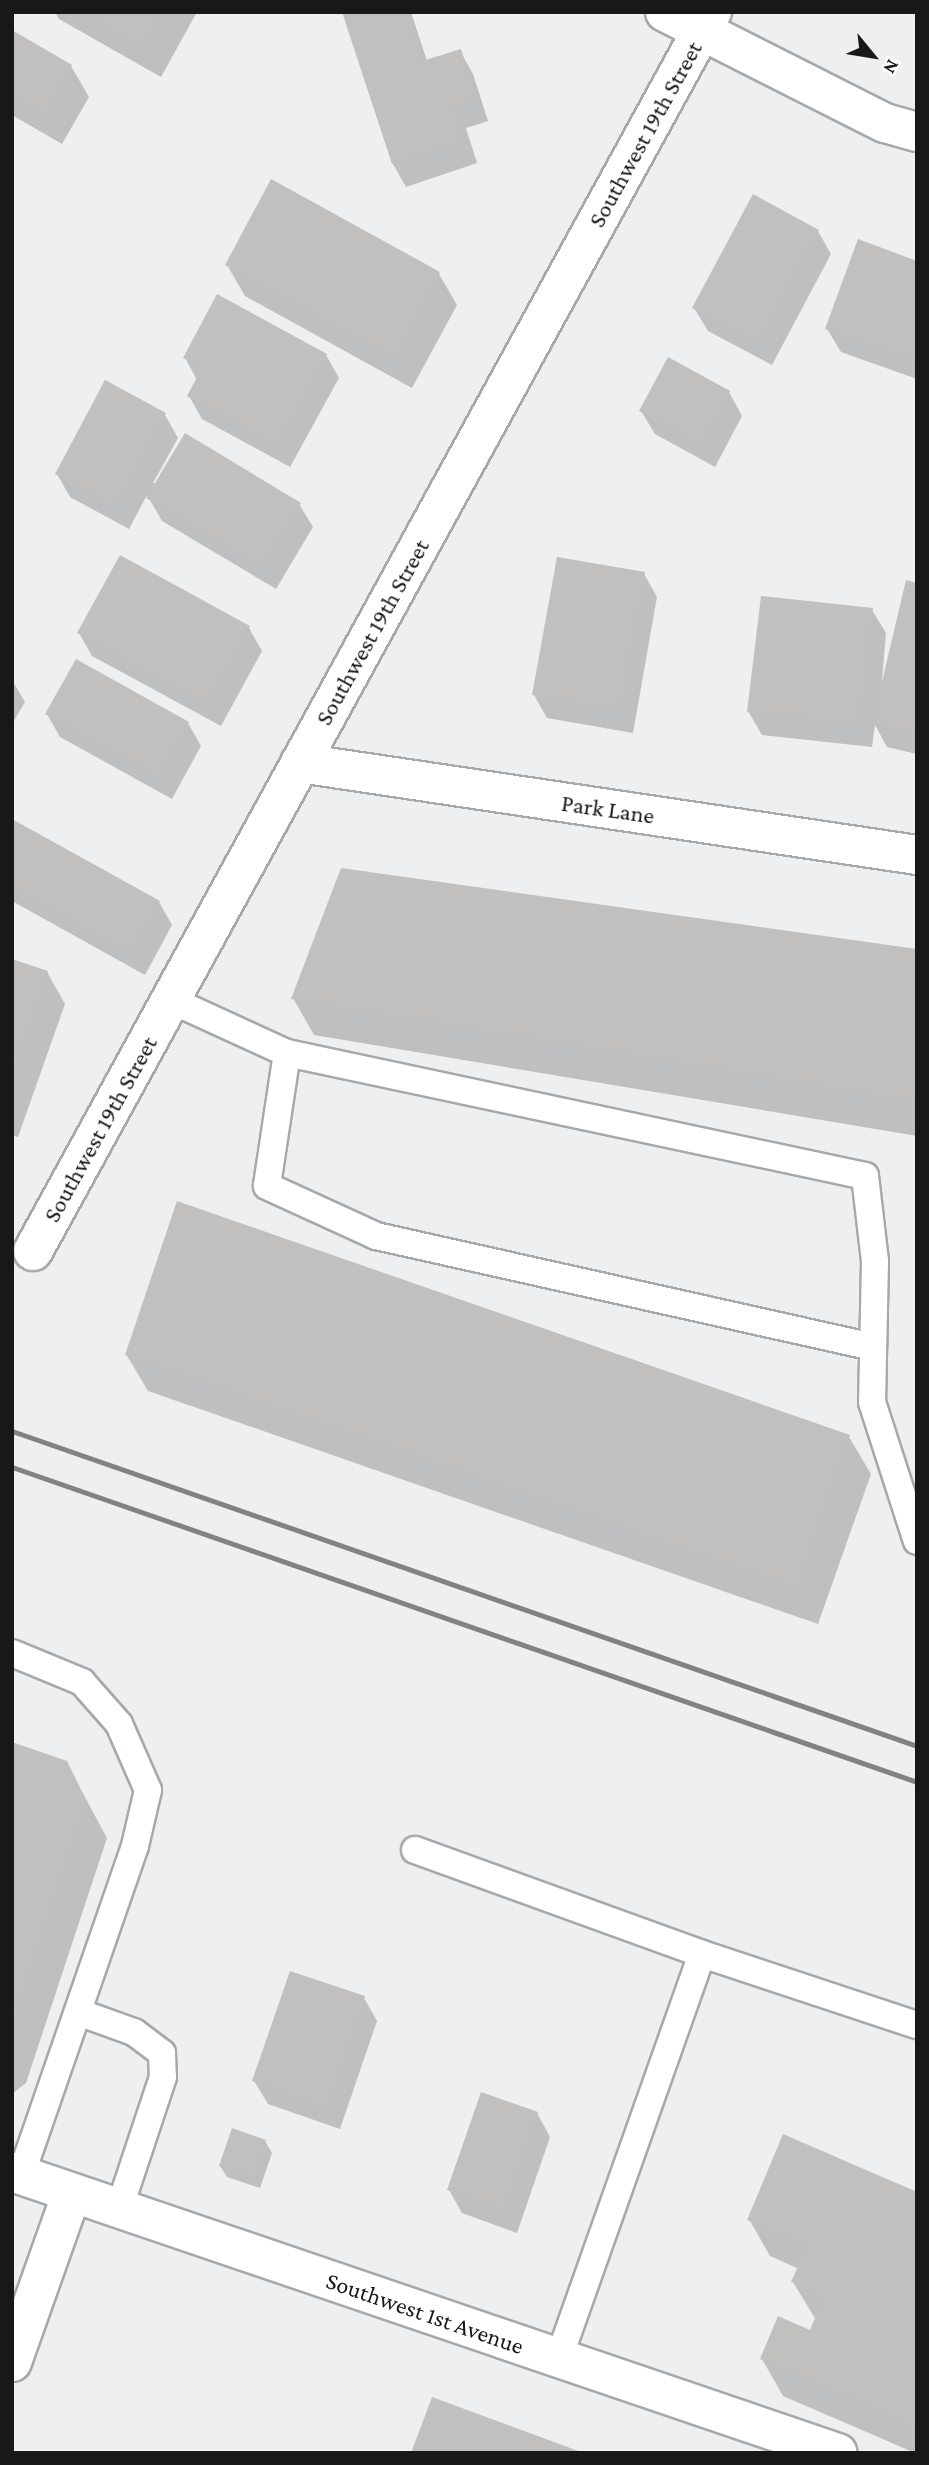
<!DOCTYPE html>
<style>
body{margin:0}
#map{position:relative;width:929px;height:2465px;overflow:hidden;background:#edeff1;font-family:"Crimson Pro",serif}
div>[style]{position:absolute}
.shadow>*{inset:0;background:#0003}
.building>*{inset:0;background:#c2bfbf}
.roads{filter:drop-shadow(2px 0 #a6a8aa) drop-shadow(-2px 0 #a6a8aa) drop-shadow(0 2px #a6a8aa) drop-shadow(0 -2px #a6a8aa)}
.lane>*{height:26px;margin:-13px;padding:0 13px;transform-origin:13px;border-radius:13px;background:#fff}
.street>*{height:38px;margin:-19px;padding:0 19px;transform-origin:19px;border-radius:19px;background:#fff}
.rail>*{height:5px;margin:-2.5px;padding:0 2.5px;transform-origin:2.5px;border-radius:2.5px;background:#818283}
span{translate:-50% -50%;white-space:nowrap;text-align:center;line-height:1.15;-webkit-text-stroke:5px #fff;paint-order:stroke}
.street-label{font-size:24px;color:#181819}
.frame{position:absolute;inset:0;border:14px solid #181819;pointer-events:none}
.north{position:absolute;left:838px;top:21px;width:70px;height:70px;-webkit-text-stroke:5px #fff;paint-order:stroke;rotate:120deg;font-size:19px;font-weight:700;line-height:28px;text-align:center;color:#181819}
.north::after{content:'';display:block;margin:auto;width:24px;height:32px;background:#181819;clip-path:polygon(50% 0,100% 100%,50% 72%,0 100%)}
</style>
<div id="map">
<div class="shadow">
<div style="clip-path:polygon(55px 12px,197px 12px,161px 77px,59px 19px)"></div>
<div style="clip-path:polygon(344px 12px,411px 12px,427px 61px,460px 51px,473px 74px,488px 121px,466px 128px,477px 163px,406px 187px,393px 164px)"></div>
<div style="clip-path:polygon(12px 32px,71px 66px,89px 97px,62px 144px,12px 115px)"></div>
<div style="clip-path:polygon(818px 231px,831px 254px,772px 365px,708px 331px,694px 308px)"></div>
<div style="clip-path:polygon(917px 262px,917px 379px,841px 352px,827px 329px)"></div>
<div style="clip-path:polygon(227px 265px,439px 274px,457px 305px,412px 388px,245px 296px)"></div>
<div style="clip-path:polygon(326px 355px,339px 378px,290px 467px,202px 419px,189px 396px,197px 380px,185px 358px)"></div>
<div style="clip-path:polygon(729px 392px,742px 416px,715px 467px,655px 434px,641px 411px)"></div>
<div style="clip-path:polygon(165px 415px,178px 438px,153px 483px,299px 504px,313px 527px,276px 589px,162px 521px,147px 495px,129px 529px,70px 497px,57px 474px)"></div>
<div style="clip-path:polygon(644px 574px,657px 597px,633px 733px,547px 718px,534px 695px)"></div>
<div style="clip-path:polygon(917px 584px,917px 754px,887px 747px,875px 725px,872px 747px,762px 735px,748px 711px,872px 610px,886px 633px,881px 693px)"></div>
<div style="clip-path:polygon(249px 628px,262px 651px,221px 726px,92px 656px,79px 633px)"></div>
<div style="clip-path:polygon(12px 680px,25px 702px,12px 724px)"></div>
<div style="clip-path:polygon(47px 714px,188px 723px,201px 746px,172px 799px,60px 737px)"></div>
<div style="clip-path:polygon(12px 821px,159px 902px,172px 925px,145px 975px,12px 901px)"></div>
<div style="clip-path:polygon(917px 950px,917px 1136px,314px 1035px,293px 998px)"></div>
<div style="clip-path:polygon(12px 960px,47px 972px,65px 1004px,18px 1137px,12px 1135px)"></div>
<div style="clip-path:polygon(126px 1354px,849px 1437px,871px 1474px,818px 1624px,148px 1391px)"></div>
<div style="clip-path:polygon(12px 1744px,66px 1762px,107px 1838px,26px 2083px,12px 2094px)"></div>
<div style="clip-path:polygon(364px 1998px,377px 2021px,340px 2129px,268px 2104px,254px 2081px)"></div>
<div style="clip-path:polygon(537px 2113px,550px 2137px,517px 2233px,462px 2213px,449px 2190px)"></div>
<div style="clip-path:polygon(265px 2141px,272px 2153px,260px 2188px,227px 2177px,220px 2166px)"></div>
<div style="clip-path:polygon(917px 2194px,917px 2453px,915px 2453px,783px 2396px,762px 2359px,811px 2332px,816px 2320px,793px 2282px,799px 2269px,770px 2256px,749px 2219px)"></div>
</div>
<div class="building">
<div style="clip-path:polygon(82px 12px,162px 12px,143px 46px)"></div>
<div style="clip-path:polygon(342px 12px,407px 12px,422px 61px,461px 49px,476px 98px,454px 105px,465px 140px,392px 164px)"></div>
<div style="clip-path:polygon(12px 30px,72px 65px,44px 113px,12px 95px)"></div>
<div style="clip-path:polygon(271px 179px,440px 272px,394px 358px,225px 265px)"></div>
<div style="clip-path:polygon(753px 194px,819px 230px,759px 343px,692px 308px)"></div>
<div style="clip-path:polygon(858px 239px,917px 261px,917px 362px,825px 329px)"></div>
<div style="clip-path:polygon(217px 294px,327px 354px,277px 445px,187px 396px,202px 368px,183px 358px)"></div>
<div style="clip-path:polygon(668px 357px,730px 391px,702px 445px,639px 411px)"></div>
<div style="clip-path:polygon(105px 380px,166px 413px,115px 507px,55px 474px)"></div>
<div style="clip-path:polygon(185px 433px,301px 503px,262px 567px,146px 498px)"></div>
<div style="clip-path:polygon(120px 555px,250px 626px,207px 704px,77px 633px)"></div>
<div style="clip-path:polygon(557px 557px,645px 572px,620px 711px,532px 695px)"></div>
<div style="clip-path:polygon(906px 580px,917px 583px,917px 734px,872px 724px)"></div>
<div style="clip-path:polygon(761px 596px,873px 608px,860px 725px,747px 712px)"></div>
<div style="clip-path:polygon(76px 659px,189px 722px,159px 777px,45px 714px)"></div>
<div style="clip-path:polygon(12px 819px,160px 901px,131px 953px,12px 887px)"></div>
<div style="clip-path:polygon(341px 868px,917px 949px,917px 1103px,291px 999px)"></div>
<div style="clip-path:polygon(12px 959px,48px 971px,13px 1072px,12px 1071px)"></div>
<div style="clip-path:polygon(177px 1201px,850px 1435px,797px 1588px,125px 1355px)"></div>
<div style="clip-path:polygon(12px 1742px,67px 1761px,86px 1800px,13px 2024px)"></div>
<div style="clip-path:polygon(290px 1971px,365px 1996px,327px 2107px,252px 2081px)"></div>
<div style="clip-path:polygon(481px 2092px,538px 2112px,504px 2211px,447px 2190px)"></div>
<div style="clip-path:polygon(232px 2128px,266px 2140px,254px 2177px,219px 2166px)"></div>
<div style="clip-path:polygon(783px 2134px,917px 2192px,917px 2427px,760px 2359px,778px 2316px,810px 2330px,824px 2297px,791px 2282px,807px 2246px,747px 2220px)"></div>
<div style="clip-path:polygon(432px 2397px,581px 2452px,581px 2453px,411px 2453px)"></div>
</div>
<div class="roads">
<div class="lane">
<div style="left:171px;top:1000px;width:128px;rotate:24.6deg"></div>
<div style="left:287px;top:1053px;width:591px;rotate:12.01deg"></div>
<div style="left:865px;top:1176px;width:86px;rotate:83.3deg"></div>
<div style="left:875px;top:1261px;width:141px;rotate:91.2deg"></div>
<div style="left:872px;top:1402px;width:146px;rotate:72.1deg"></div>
<div style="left:287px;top:1053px;width:134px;rotate:98.6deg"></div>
<div style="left:267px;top:1186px;width:120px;rotate:24.6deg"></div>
<div style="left:376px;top:1236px;width:509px;rotate:12.59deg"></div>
<div style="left:12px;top:1653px;width:76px;rotate:22.5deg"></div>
<div style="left:82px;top:1682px;width:56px;rotate:48.6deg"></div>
<div style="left:119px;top:1724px;width:72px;rotate:66.3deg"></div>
<div style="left:148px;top:1790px;width:57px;rotate:103.1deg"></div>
<div style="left:135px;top:1846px;width:348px;rotate:109.1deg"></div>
<div style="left:415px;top:1850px;width:305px;rotate:19.9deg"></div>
<div style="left:702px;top:1954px;width:429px;rotate:109.5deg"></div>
<div style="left:702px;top:1954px;width:226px;rotate:18.3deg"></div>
<div style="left:78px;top:2012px;width:59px;rotate:19.7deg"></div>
<div style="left:134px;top:2032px;width:35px;rotate:37deg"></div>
<div style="left:162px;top:2053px;width:24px;rotate:88deg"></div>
<div style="left:163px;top:2077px;width:139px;rotate:108.4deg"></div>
</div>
<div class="street">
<div style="left:665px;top:12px;width:246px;rotate:26.8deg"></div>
<div style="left:885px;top:123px;width:33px;rotate:16deg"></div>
<div style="left:300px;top:763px;width:624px;rotate:8.48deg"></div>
<div style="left:33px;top:1251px;width:1413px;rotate:-61.28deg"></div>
<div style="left:12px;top:2172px;width:872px;rotate:18.79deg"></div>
<div style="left:12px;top:2362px;width:179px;rotate:-70.5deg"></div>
</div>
</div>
<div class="rail">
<div style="left:12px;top:1431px;width:958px;rotate:19.19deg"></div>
<div style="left:12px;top:1467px;width:958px;rotate:19.19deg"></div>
</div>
<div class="street-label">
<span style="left:645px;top:134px;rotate:-61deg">Southwest 19th Street</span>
<span style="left:372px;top:632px;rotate:-61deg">Southwest 19th Street</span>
<span style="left:608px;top:809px;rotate:8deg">Park Lane</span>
<span style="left:100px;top:1129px;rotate:-61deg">Southwest 19th Street</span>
<span style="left:425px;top:2313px;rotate:19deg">Southwest 1st Avenue</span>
</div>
<div class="frame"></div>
<div class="north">N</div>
</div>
